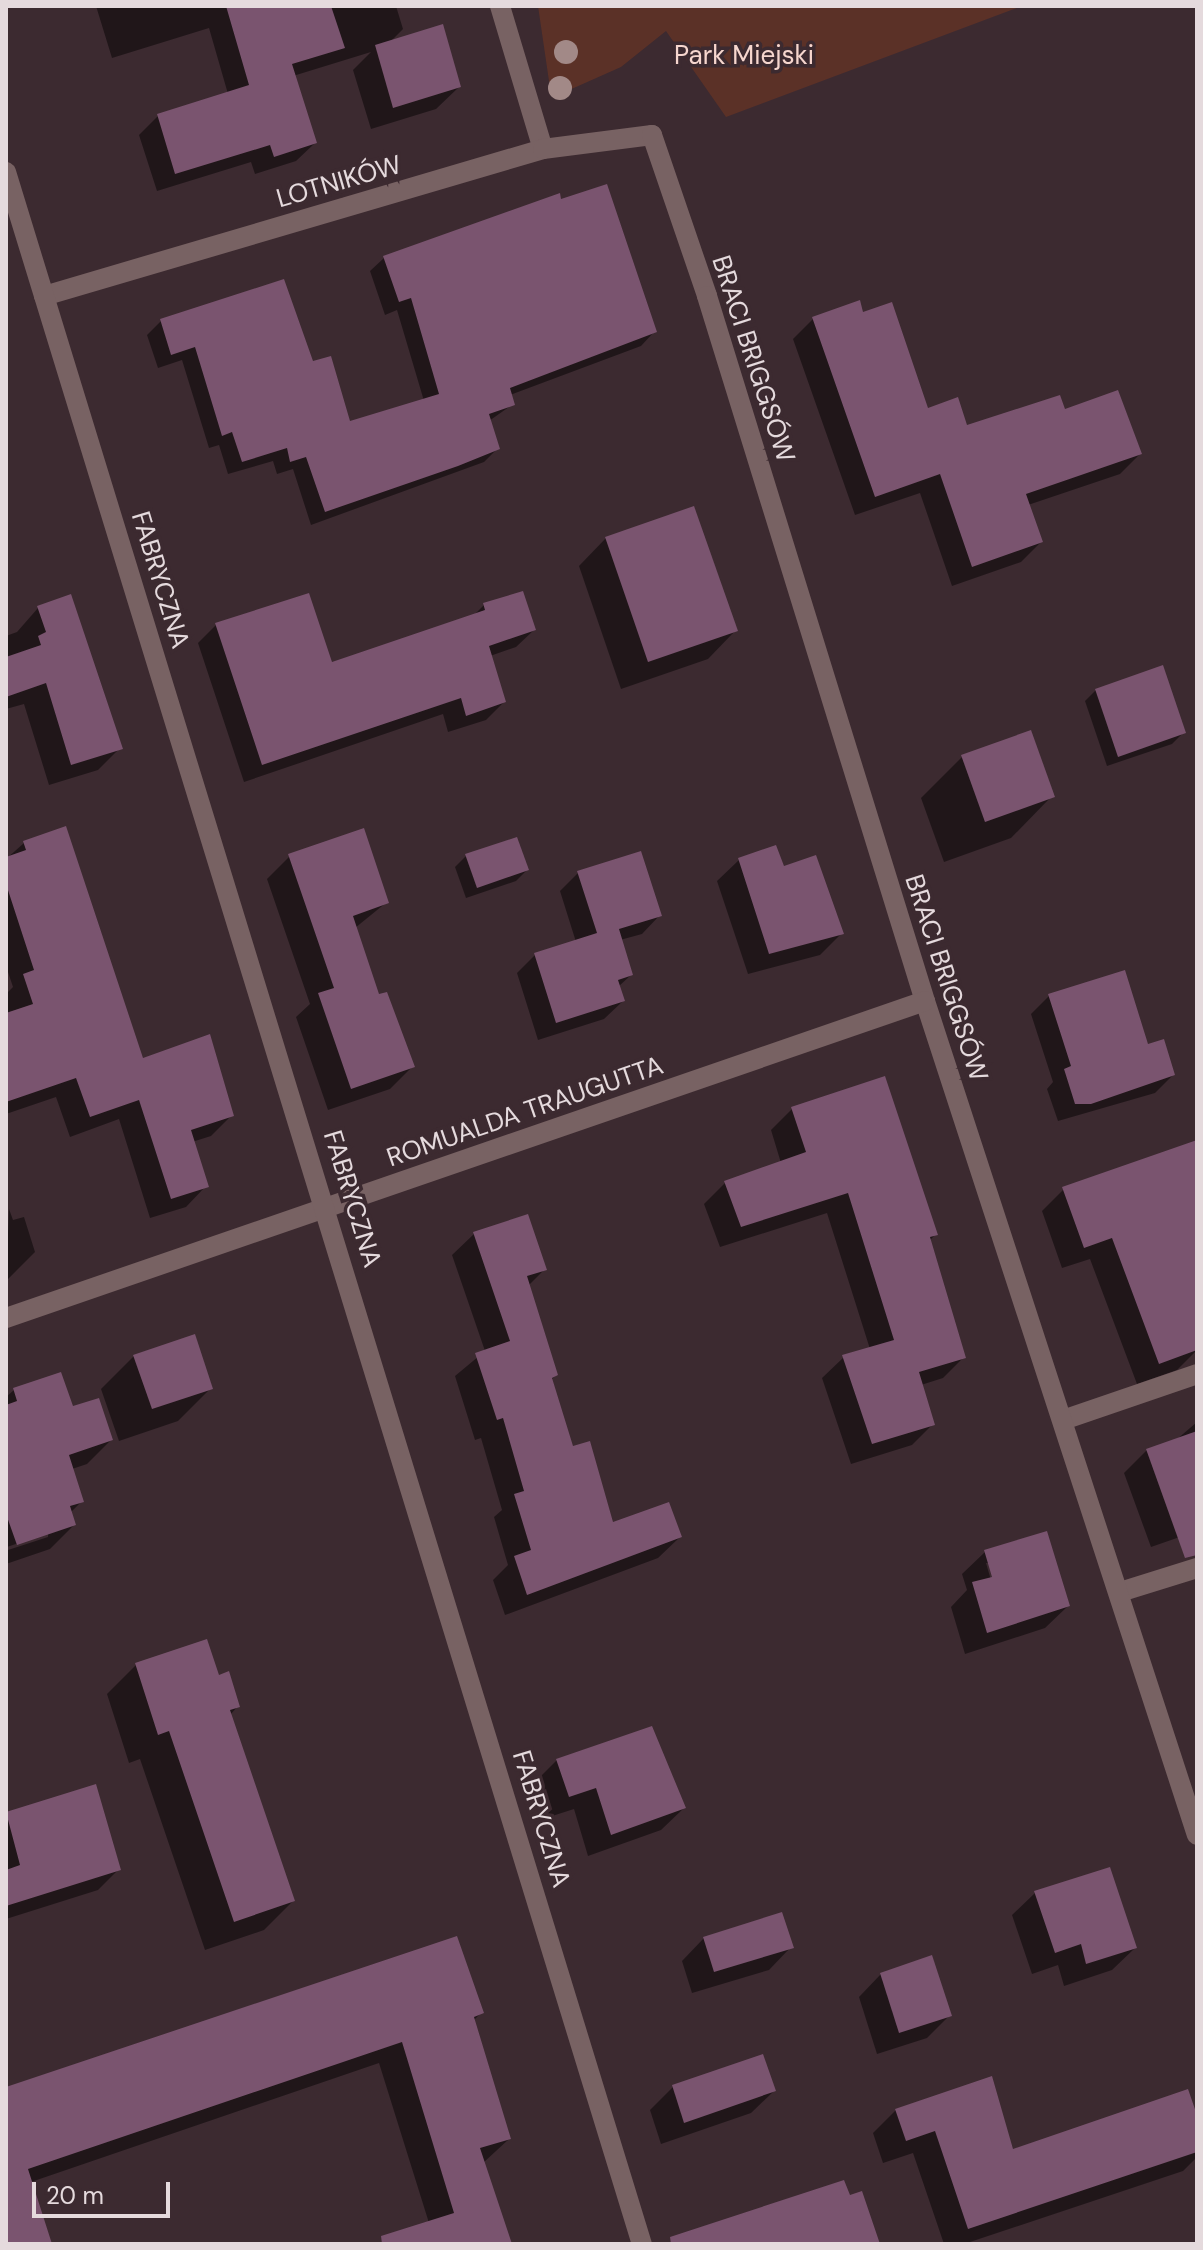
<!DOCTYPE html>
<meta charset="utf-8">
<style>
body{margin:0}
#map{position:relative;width:1203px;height:2250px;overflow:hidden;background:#3c2a30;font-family:"DM Sans",sans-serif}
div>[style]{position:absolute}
.green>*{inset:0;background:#5b3127}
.shadow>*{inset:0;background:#0007}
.building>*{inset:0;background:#7a546f}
.service>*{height:20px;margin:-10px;padding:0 10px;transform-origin:10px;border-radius:10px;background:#786263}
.minor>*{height:20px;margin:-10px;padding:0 10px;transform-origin:10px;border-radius:10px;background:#786263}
.tertiary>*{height:20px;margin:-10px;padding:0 10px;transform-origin:10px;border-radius:10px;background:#786263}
.trees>*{width:24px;height:24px;margin:-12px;border-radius:50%;background:#a28987}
span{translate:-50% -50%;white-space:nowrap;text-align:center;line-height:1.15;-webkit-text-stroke:7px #3c2a30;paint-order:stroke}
.park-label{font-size:26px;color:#f6d6ce}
.street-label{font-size:26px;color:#e5dadd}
.frame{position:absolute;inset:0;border:8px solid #e5dadd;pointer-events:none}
.scale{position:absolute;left:32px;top:2182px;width:138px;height:36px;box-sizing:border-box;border:4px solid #e5dadd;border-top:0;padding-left:10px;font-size:24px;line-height:28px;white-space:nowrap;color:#e5dadd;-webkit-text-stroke:6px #3c2a30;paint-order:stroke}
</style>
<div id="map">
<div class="green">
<div style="clip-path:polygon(538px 6px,1022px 6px,726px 117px,666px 31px,621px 67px,558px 95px,549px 81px)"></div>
</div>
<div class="shadow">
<div style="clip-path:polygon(96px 6px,396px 6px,403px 29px,389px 43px,459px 87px,436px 109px,371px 129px,353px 70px,371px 52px,293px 76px,315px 143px,296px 161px,255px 174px,251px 162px,157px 191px,139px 135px,158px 116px,228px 94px,209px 28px,112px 58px)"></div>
<div style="clip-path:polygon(384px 258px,654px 332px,641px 346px,510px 395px,513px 404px,489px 421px,498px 448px,484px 462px,311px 525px,293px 469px,277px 474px,273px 461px,228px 474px,219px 445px,209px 448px,182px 360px,158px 368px,147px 335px,161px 321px,283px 281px,311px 363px,349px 424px,424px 401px,397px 310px,385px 315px,370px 271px)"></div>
<div style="clip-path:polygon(862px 315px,927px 410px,966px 427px,1064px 412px,1140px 454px,1120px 474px,1028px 505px,1041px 542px,1021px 562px,952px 586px,920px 493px,855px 515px,793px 339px,813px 319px)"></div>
<div style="clip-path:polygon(606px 538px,735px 631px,708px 659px,621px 689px,579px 566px)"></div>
<div style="clip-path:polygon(484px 605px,534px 630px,516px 647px,490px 656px,504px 702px,486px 720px,448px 732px,443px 714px,244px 782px,198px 643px,216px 625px,330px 665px,472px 617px)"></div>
<div style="clip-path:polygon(38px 608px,120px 748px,98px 770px,49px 785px,24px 704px,6px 709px,6px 636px,17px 632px)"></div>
<div style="clip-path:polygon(1096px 690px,1183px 733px,1172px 744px,1107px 766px,1085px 701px)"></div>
<div style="clip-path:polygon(962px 757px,1052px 796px,1011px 838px,944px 862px,921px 798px)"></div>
<div style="clip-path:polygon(24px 843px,142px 1061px,232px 1115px,211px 1136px,192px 1142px,206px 1186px,186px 1207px,150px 1218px,119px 1119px,70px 1137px,56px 1097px,6px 1114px,6px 994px,13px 987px,6px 966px,6px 859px)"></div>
<div style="clip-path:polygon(775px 847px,783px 868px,841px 934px,820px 955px,748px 974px,717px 881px,739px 860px)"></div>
<div style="clip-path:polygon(290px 856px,387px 902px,355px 928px,378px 997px,413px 1066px,390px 1089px,328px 1110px,296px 1017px,310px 1004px,267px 879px)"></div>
<div style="clip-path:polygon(466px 856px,527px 870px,516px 881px,466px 898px,455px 867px)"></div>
<div style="clip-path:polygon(578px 873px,660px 915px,642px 934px,620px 940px,631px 975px,618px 987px,623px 1001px,604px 1019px,538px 1040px,517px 973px,535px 955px,576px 942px,560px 891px)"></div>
<div style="clip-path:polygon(1049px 996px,1147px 1047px,1173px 1075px,1155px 1093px,1058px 1121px,1047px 1089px,1053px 1082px,1031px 1014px)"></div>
<div style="clip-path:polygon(792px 1109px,935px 1235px,929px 1241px,964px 1357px,943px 1378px,921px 1385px,933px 1424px,912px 1445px,851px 1464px,822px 1378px,844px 1357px,870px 1349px,827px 1213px,720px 1247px,704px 1204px,726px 1182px,781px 1163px,771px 1130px)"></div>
<div style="clip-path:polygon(1197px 1143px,1197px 1350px,1177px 1370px,1137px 1384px,1090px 1259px,1062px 1268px,1042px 1211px,1064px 1189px)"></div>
<div style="clip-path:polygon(9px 1209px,13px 1220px,24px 1217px,35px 1252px,6px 1281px)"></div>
<div style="clip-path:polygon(474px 1234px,545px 1269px,528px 1286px,556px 1375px,551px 1380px,572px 1448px,612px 1524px,680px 1537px,658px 1558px,505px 1615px,493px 1580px,508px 1565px,494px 1517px,502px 1510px,481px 1438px,475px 1440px,455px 1376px,485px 1351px,452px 1255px)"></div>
<div style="clip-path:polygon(134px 1356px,211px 1388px,178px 1421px,119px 1441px,101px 1389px)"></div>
<div style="clip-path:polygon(evenodd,14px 1390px,72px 1408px,111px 1440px,87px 1464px,72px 1469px,82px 1501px,70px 1513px,74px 1525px,50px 1549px,6px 1564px,6px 1397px,14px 1390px,48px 1533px,48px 1537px,8px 1550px,7px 1547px,48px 1533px)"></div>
<div style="clip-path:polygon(1197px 1422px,1197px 1531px,1151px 1547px,1124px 1473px,1147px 1450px,1176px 1440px)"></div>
<div style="clip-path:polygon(evenodd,985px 1552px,1068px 1606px,1045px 1628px,965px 1654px,951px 1607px,967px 1590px,962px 1574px,985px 1552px,986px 1563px,990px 1563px,997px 1586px,993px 1587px,986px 1563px)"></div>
<div style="clip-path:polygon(206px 1641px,218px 1677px,238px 1706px,230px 1715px,293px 1901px,264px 1930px,205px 1950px,140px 1759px,129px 1763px,107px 1694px,136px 1665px)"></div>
<div style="clip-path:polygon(557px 1760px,684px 1808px,661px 1830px,588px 1856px,574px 1809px,546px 1818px,534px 1783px)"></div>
<div style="clip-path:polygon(94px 1786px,119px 1869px,98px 1890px,6px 1919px,6px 1813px)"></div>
<div style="clip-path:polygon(1035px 1893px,1135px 1948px,1112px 1970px,1064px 1986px,1058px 1965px,1032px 1974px,1012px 1915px)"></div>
<div style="clip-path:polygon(704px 1938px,791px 1947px,769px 1970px,692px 1993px,682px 1961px)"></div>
<div style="clip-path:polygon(881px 1974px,950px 2015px,927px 2038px,877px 2054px,859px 1997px)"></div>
<div style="clip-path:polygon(481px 2013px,473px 2021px,509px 2139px,483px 2163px,510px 2244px,399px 2244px,429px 2223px,379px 2063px,31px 2182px,50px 2244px,6px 2244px,6px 2092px)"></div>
<div style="clip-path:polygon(673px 2087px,774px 2091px,751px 2113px,661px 2144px,650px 2110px)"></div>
<div style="clip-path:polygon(896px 2110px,1012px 2151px,1197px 2122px,1197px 2157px,1183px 2171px,964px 2244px,944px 2244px,913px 2153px,883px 2163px,873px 2133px)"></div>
</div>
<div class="building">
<div style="clip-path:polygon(226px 6px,331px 6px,345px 48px,292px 64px,317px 143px,274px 157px,270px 145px,175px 174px,157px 114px,249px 85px)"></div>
<div style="clip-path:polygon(443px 24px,461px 87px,393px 108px,375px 45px)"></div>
<div style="clip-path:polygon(607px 184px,657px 332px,510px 388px,515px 405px,489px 414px,500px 449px,458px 466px,325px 512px,306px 457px,290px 462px,287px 448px,242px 462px,232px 432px,222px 436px,195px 347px,171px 355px,160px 319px,284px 279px,313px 361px,331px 356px,350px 421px,439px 394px,411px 298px,399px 302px,383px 256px,560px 193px,561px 199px)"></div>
<div style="clip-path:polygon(860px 300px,863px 312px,892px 302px,928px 408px,958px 397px,967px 425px,1060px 395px,1065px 409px,1118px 390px,1142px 454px,1026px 494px,1043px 542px,972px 567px,940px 474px,875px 497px,812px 317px)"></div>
<div style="clip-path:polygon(694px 506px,738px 631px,648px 662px,605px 537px)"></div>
<div style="clip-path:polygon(523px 591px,536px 630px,489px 646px,506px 702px,466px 716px,461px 698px,262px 765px,215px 623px,309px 593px,332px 662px,485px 610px,483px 603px)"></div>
<div style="clip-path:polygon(71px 594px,123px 749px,71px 765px,46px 683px,6px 697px,6px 657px,41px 645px,38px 636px,46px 632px,37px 606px)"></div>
<div style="clip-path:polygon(1163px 665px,1186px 733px,1118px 757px,1095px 689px)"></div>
<div style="clip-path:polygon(1031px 730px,1055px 797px,985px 822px,961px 755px)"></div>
<div style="clip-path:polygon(66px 826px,143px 1058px,210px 1034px,234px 1116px,191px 1130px,209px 1187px,171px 1199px,139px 1100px,90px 1117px,76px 1078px,6px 1102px,6px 1013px,33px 1004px,23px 974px,34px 970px,6px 884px,6px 857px,26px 850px,23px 841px)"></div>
<div style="clip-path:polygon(364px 828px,389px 903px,353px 916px,379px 994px,387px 992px,415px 1067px,351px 1089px,318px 993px,334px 988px,288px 854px)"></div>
<div style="clip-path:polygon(517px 837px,529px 870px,477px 888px,465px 854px)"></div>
<div style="clip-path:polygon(776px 845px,784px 866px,816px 855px,844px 934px,769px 954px,738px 858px)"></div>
<div style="clip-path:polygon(641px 851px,662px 916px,619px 929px,633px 975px,618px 980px,625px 1001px,556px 1023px,534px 953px,597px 933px,577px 871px)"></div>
<div style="clip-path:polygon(1125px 970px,1148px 1044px,1164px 1039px,1175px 1075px,1091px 1104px,1075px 1104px,1064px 1069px,1071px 1066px,1048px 994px)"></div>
<div style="clip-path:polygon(885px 1076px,938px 1235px,930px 1237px,966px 1358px,919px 1372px,935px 1425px,872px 1444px,842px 1355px,894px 1340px,848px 1193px,741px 1227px,724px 1181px,806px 1152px,791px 1107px)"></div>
<div style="clip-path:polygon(1197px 1140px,1197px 1350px,1159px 1364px,1112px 1238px,1084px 1248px,1062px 1187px)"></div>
<div style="clip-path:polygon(528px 1214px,547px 1270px,527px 1276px,558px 1375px,552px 1378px,573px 1446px,590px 1441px,613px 1522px,669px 1502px,682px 1537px,527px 1595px,514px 1556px,531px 1550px,514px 1494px,524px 1491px,503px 1418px,497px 1420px,475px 1353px,510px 1341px,473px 1232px)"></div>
<div style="clip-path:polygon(195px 1334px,213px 1389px,152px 1409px,133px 1355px)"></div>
<div style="clip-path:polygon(61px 1372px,73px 1406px,99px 1398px,113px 1440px,69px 1455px,84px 1502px,70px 1506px,76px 1525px,17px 1545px,6px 1514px,6px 1405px,17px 1401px,13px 1388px)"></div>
<div style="clip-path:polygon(1197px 1431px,1197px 1555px,1185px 1558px,1146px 1449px)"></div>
<div style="clip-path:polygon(1047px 1531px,1070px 1606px,987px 1633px,972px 1582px,992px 1577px,984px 1550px)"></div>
<div style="clip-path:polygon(207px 1639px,219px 1675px,229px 1671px,240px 1707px,230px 1710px,295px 1901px,234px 1922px,169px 1731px,158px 1735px,135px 1663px)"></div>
<div style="clip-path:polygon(652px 1726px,686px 1808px,611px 1835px,596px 1788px,569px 1797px,556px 1759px)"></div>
<div style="clip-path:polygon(96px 1784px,121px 1870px,6px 1906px,6px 1870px,20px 1865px,6px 1812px)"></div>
<div style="clip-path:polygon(1110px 1867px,1137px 1948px,1086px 1964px,1081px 1944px,1055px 1953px,1034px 1891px)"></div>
<div style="clip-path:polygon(782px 1912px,794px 1948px,714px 1972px,703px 1937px)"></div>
<div style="clip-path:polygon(457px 1936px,484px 2013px,474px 2017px,511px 2139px,480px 2148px,512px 2244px,382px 2244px,381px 2236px,454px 2213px,402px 2042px,28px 2169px,52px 2244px,6px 2244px,6px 2087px)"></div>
<div style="clip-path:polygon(932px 1955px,952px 2016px,899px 2033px,880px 1973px)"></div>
<div style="clip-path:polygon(763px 2054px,776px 2091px,684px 2123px,672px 2085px)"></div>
<div style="clip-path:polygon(992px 2076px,1013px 2149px,1188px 2089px,1197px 2115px,1197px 2152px,968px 2229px,935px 2131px,906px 2141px,895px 2109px)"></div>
<div style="clip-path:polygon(844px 2180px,850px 2195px,862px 2191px,880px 2244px,671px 2244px,670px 2237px)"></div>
</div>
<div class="service">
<div style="left:1063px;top:1420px;width:142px;rotate:-18.9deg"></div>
<div style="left:1120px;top:1592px;width:81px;rotate:-17.3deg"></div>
</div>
<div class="minor">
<div style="left:500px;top:6px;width:149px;rotate:73.3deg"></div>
<div style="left:44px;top:296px;width:520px;rotate:-16.41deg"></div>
<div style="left:543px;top:149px;width:110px;rotate:-7.3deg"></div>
<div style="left:652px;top:135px;width:170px;rotate:71.1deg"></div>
<div style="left:707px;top:296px;width:738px;rotate:72.82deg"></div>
<div style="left:925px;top:1001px;width:877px;rotate:71.94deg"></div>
<div style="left:6px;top:1318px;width:972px;rotate:-19.03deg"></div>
</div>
<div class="tertiary">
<div style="left:6px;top:172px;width:2167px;rotate:72.94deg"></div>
</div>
<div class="trees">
<div style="left:566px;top:52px"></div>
<div style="left:560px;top:88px"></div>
</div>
<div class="park-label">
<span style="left:744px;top:56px">Park Miejski</span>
</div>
<div class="street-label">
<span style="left:339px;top:182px;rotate:-16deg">LOTNIKÓW</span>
<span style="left:753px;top:359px;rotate:72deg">BRACI BRIGGSÓW</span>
<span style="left:160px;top:580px;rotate:73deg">FABRYCZNA</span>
<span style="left:946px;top:978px;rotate:72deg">BRACI BRIGGSÓW</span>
<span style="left:525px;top:1112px;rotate:-19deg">ROMUALDA TRAUGUTTA</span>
<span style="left:352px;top:1199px;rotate:73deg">FABRYCZNA</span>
<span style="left:541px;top:1819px;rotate:73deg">FABRYCZNA</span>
</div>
<div class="frame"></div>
<div class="scale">20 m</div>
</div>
